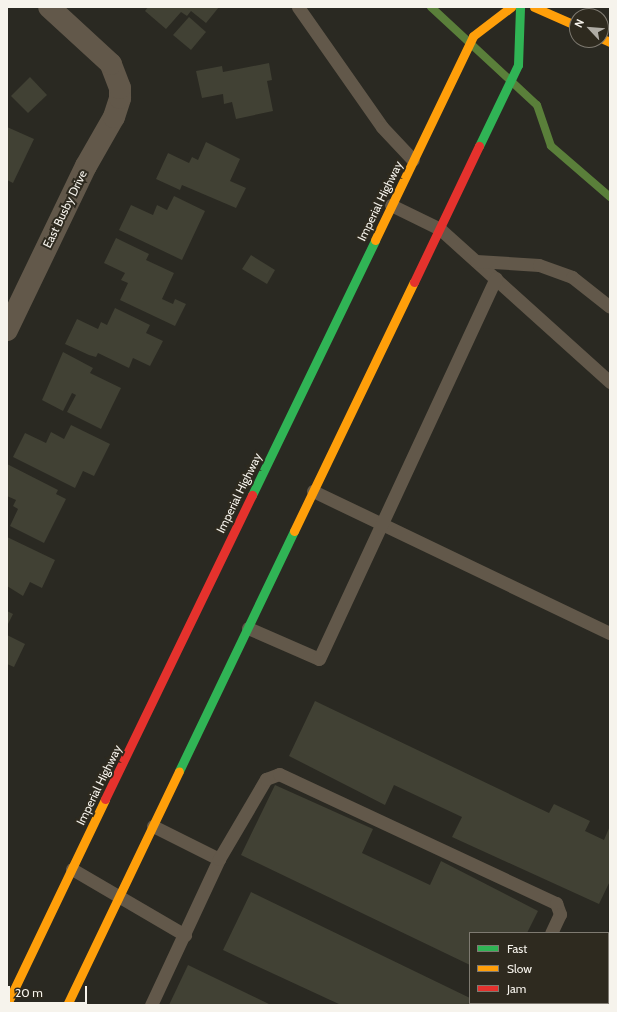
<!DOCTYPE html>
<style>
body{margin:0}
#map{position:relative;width:617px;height:1012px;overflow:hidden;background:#2a2922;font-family:Cabin,sans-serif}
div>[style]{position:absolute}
.stream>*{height:8px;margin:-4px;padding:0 4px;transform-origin:4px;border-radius:4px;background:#5a7f3a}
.building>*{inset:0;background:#414134}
.lane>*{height:13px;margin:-6.5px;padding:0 6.5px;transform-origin:6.5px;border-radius:6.5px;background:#62584a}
.street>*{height:22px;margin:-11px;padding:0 11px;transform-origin:11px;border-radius:11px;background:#62584a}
.fast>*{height:9px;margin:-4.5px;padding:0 4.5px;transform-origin:4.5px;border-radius:4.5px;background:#30b455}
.slow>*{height:9px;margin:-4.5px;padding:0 4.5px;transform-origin:4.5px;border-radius:4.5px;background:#ff9f0a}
.jam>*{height:9px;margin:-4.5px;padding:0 4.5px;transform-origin:4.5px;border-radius:4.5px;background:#e5322d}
span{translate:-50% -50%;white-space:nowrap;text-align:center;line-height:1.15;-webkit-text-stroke:4px #2e2a1f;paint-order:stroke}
.street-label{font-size:12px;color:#f6f3ec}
.frame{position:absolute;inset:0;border:8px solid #f6f3ec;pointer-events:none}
.legend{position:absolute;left:469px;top:932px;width:140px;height:72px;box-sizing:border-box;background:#2e2a1f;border:1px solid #7e7a71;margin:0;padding:5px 7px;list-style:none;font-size:12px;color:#f6f3ec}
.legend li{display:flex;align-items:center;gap:8px;height:20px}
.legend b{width:20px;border:1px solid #7e7a71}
.north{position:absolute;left:569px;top:8px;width:40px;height:40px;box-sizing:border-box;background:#2e2a1f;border:1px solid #7e7a71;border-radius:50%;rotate:296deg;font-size:11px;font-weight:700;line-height:16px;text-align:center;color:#f6f3ec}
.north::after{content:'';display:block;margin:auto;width:14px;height:18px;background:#afaca5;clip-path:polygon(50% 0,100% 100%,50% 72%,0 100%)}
.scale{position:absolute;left:8px;top:986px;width:79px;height:18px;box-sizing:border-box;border:2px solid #f6f3ec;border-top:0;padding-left:5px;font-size:12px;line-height:14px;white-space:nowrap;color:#f6f3ec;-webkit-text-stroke:3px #2e2a1f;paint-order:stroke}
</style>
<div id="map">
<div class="stream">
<div style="left:431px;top:7px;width:144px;rotate:42.8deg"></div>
<div style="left:537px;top:105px;width:43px;rotate:71.1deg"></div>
<div style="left:551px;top:146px;width:78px;rotate:40.8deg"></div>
</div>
<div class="building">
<div style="clip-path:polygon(148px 7px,219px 7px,206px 23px,191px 11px,187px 16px,181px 12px,166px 29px,145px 11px)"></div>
<div style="clip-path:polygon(189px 17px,206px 32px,191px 50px,173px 35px)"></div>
<div style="clip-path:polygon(269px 63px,272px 80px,267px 81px,273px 111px,236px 119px,232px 102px,224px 104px,223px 94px,202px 98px,196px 71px,222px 66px,223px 72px)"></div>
<div style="clip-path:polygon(30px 77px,47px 95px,28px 113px,11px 96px)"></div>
<div style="clip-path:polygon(7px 127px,34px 139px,13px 183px,7px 180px)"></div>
<div style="clip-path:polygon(206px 142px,240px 159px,230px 181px,246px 188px,236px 208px,182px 185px,180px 190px,156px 179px,168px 153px,189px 163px,192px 157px,198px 160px)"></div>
<div style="clip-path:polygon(174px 196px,205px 211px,182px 260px,119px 230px,131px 205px,153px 215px,157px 205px,167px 210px)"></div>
<div style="clip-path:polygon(116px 238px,149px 254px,146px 260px,174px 273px,162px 299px,173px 304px,175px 299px,186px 304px,175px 326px,120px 300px,128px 283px,121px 280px,125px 273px,104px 263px)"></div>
<div style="clip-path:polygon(251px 255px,275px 270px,267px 284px,242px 269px)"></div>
<div style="clip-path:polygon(115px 308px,150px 325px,146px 333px,163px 341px,150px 366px,133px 358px,129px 368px,98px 353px,96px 357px,89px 355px,65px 344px,77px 319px,98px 329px,101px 322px,107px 325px)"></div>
<div style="clip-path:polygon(63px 352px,93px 368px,90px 373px,121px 388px,101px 429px,67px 412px,76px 395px,72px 393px,63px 411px,42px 400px)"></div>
<div style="clip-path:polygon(71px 425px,110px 444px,94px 476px,83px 471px,75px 488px,13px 457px,25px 433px,46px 443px,51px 432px,64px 439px)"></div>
<div style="clip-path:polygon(7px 464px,58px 490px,56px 494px,66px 499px,44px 543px,10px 526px,18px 509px,13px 506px,16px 500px,7px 496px)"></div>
<div style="clip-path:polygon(7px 537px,55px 560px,42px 588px,30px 582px,23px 596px,7px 586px)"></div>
<div style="clip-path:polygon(7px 611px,13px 614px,7px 626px)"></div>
<div style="clip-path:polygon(7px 635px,25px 644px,14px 667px,7px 664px)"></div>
<div style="clip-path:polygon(315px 701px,549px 813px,554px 804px,590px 821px,585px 831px,604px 840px,610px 826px,610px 881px,599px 904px,452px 837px,462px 817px,394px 785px,385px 805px,289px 756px)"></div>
<div style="clip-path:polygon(275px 785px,373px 829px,362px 853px,430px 885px,441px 861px,538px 911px,527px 933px,470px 933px,470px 965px,241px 855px)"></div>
<div style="clip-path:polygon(251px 892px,470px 998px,470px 1003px,484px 1005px,341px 1005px,246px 961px,223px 950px)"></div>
<div style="clip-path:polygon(188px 965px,271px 1005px,169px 1005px)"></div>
</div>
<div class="lane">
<div style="left:298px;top:7px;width:146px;rotate:55deg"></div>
<div style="left:382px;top:127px;width:45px;rotate:46.8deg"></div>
<div style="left:391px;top:205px;width:55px;rotate:26.1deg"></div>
<div style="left:440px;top:229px;width:229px;rotate:42deg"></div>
<div style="left:476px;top:261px;width:63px;rotate:3.6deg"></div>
<div style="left:539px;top:265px;width:35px;rotate:20deg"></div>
<div style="left:572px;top:277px;width:48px;rotate:38.3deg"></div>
<div style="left:313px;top:491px;width:329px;rotate:25.6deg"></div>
<div style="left:248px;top:628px;width:77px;rotate:23.6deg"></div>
<div style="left:319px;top:659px;width:420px;rotate:-65.1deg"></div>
<div style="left:153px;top:826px;width:74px;rotate:26.6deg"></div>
<div style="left:72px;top:869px;width:131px;rotate:30.3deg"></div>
<div style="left:151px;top:1005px;width:161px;rotate:-65deg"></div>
<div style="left:219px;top:859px;width:93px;rotate:-59.6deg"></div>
<div style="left:266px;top:779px;width:14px;rotate:-21deg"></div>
<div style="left:279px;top:774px;width:306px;rotate:25deg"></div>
<div style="left:556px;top:903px;width:12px;rotate:70deg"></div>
<div style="left:560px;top:914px;width:21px;rotate:115deg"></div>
<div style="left:516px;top:1005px;width:2px;rotate:-63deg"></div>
</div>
<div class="street">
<div style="left:7px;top:330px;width:182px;rotate:-64.3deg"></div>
<div style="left:86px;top:166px;width:56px;rotate:-60.3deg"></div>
<div style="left:114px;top:117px;width:20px;rotate:-72deg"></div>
<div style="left:120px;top:98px;width:10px;rotate:-90deg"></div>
<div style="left:120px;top:88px;width:26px;rotate:-111deg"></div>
<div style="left:111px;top:64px;width:84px;rotate:-137.4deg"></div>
</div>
<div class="fast">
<div style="left:479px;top:146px;width:90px;rotate:-64.3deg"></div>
<div style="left:518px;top:65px;width:58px;rotate:-88deg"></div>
<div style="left:252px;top:495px;width:283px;rotate:-64.2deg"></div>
<div style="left:179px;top:771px;width:266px;rotate:-64.4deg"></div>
</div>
<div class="slow">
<div style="left:534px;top:7px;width:47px;rotate:23.8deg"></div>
<div style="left:601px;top:38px;width:10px;rotate:24deg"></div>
<div style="left:375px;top:240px;width:226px;rotate:-64.3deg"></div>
<div style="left:473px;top:36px;width:48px;rotate:-37.3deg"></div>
<div style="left:294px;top:531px;width:276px;rotate:-64.3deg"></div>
<div style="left:7px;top:1004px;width:227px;rotate:-64.4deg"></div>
<div style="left:67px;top:1005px;width:259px;rotate:-64.4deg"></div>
</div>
<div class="jam">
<div style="left:414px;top:282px;width:151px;rotate:-64.5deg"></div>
<div style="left:105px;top:799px;width:338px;rotate:-64.2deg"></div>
</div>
<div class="street-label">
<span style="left:380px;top:201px;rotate:-64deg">Imperial Highway</span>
<span style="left:65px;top:209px;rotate:-64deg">East Busby Drive</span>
<span style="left:239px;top:493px;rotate:-64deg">Imperial Highway</span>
<span style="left:99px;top:785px;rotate:-64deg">Imperial Highway</span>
</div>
<div class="frame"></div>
<ul class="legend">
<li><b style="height:5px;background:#30b455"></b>Fast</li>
<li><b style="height:5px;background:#ff9f0a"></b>Slow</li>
<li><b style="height:5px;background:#e5322d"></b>Jam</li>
</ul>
<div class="north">N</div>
<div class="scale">20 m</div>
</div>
